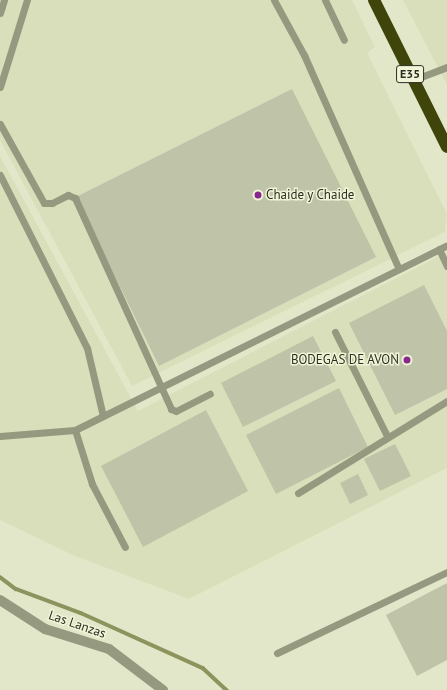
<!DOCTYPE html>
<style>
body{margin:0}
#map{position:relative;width:447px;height:690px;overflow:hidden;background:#e3e7ca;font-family:"PT Sans",sans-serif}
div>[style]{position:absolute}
.built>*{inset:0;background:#d9dfba}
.stream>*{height:3.5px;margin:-1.75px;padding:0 1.75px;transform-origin:1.75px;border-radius:1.75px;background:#8c935c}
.building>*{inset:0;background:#bfc3a7}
.lane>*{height:7px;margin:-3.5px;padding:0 3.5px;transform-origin:3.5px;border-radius:3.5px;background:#959980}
.street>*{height:10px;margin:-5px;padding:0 5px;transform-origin:5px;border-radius:5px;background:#959980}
.highway>*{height:12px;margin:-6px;padding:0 6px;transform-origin:6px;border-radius:6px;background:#3f440a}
.dots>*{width:11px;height:11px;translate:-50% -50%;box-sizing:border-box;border:2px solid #f0f5d7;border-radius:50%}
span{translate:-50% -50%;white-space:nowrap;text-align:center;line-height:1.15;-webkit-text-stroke:3px #f0f5d7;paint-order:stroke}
.shield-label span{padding:1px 3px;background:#f0f5d7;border:1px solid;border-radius:3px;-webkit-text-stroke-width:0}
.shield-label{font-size:12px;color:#2d2e23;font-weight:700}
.poi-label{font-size:13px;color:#2d2e23}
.left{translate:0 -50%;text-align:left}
.right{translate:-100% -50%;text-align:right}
.street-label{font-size:13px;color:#2d2e23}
</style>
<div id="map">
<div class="built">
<div style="clip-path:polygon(0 0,352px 0,375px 47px,367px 53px,447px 214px,445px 232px,132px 386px,0 140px)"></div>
<div style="clip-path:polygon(403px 0,447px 0,447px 85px)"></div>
<div style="clip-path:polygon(0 156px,138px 411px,447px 252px,447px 468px,189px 599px,75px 556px,0 520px)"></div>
</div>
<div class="stream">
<div style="left:0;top:577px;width:20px;rotate:37deg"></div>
<div style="left:16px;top:589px;width:69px;rotate:20.3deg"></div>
<div style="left:81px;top:613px;width:134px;rotate:24.3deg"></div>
<div style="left:203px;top:668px;width:33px;rotate:43deg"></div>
</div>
<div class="building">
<div style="clip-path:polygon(292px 89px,376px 257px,159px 366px,76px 197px)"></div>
<div style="clip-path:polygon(424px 285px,447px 331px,447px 389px,395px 415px,349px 323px)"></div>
<div style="clip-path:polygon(313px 336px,336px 381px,243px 427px,221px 383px)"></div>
<div style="clip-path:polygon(339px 388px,368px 447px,276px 494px,246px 435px)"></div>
<div style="clip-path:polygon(206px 410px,248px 491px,143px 547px,101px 466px)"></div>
<div style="clip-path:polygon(395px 444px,411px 476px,380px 491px,364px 459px)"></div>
<div style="clip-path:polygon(358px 474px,368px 495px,350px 504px,340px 483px)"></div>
<div style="clip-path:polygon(447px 583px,447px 660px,417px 676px,386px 615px)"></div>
</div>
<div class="lane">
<div style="left:274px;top:0;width:63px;rotate:61.4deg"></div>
<div style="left:304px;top:55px;width:234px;rotate:66.1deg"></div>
<div style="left:325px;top:0;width:44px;rotate:64.6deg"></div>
<div style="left:0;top:13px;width:14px;rotate:-73deg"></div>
<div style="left:413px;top:80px;width:36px;rotate:-21deg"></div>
<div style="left:0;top:87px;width:91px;rotate:-72.8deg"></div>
<div style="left:0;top:124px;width:90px;rotate:60.9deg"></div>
<div style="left:44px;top:203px;width:8px"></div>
<div style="left:52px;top:203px;width:18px;rotate:-27deg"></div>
<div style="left:68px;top:195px;width:8px;rotate:23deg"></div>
<div style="left:75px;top:198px;width:232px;rotate:65.5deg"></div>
<div style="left:171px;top:409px;width:5px;rotate:22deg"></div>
<div style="left:176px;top:411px;width:38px;rotate:-27deg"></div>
<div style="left:0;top:175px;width:194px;rotate:63.3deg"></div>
<div style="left:87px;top:348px;width:70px;rotate:76.8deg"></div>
<div style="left:439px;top:249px;width:19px;rotate:65deg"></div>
<div style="left:335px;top:332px;width:116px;rotate:63.4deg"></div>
<div style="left:75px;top:430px;width:57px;rotate:72.5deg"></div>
<div style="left:92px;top:484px;width:71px;rotate:62.4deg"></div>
<div style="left:0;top:436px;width:75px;rotate:-4.6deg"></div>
<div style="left:75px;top:430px;width:415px;rotate:-26.4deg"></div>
<div style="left:298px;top:493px;width:175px;rotate:-31.7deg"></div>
<div style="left:277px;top:653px;width:188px;rotate:-25.5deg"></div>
</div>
<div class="street">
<div style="left:0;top:600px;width:54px;rotate:32.8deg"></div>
<div style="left:45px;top:629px;width:67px;rotate:17.4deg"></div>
<div style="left:109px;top:649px;width:68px;rotate:37.2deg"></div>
</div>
<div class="highway">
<div style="left:374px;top:0;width:164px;rotate:63.6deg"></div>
</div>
<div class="dots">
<div style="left:258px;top:195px;background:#882790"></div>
<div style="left:407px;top:360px;background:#882790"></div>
</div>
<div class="shield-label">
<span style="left:410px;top:74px">E35</span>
</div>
<div class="poi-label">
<span class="left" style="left:266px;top:195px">Chaide y Chaide</span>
<span class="right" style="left:399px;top:360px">BODEGAS DE AVON</span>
</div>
<div class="street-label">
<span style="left:77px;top:625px;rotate:19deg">Las Lanzas</span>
</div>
</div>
